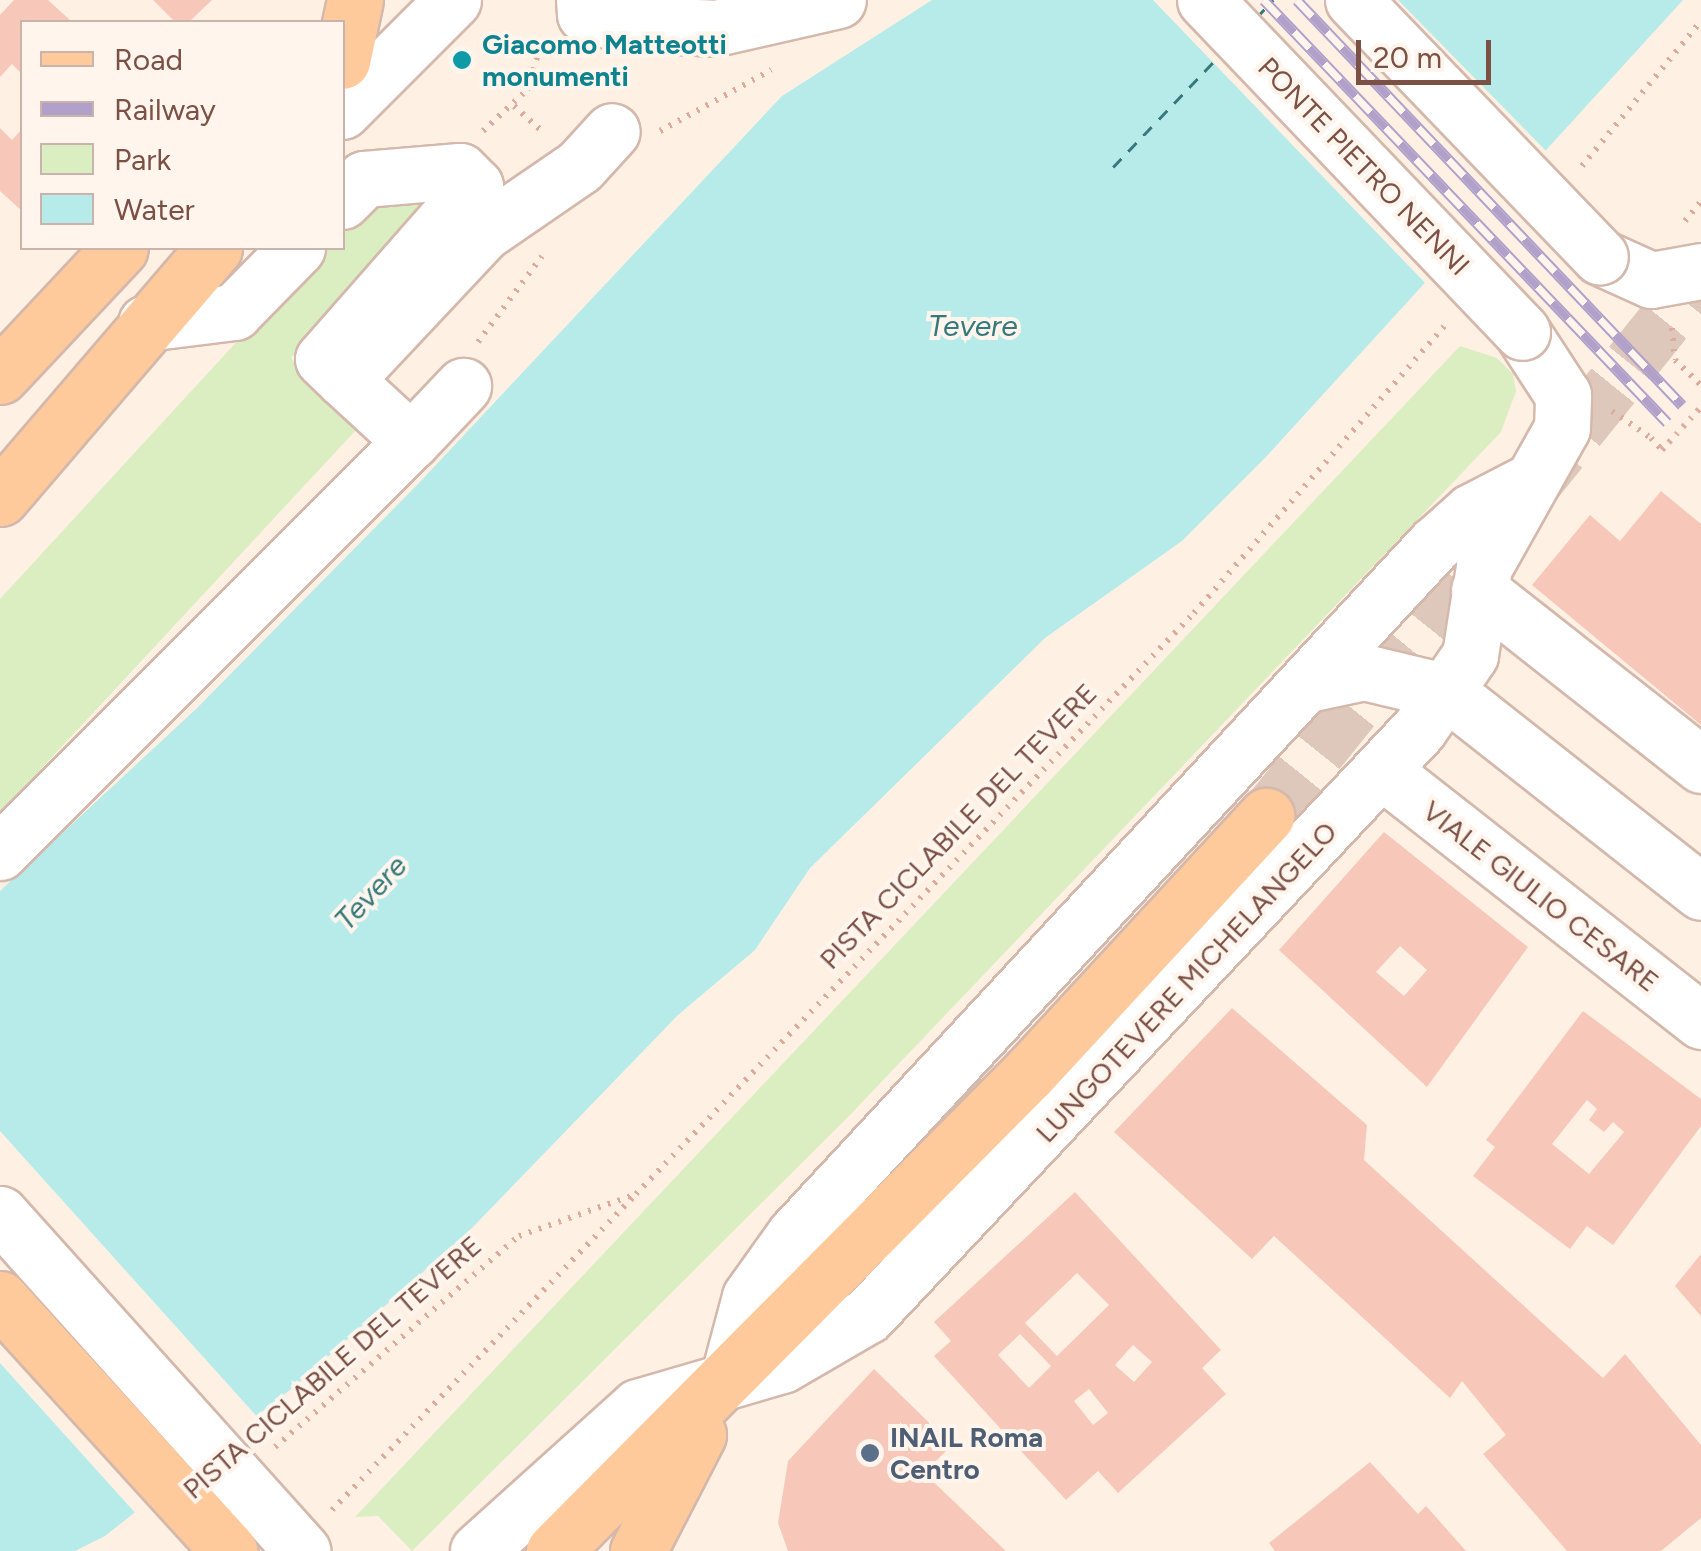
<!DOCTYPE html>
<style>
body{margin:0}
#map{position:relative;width:1701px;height:1551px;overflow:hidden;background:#fff0e4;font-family:Figtree,sans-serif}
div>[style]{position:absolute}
.green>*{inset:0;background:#daeec1}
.water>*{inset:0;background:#b6ebea}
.pier>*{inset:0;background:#fff0e4}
.ferry>*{height:2.5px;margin-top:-1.25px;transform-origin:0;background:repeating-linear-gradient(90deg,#35797a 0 12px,transparent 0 22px)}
.building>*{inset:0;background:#f7c8b9}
.major-tunnel>*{height:55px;margin-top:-27.5px;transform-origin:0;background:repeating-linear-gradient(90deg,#dec8bc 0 55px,transparent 0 83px)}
.path>*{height:6px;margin-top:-3px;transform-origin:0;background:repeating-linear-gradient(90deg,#ddab9b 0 2.5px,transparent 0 10.5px)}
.roads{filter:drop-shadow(2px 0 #d4b8ac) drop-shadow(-2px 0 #d4b8ac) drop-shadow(0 2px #d4b8ac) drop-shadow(0 -2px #d4b8ac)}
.minor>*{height:55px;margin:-27.5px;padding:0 27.5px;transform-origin:27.5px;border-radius:27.5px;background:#fff}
.major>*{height:55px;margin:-27.5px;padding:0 27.5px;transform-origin:27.5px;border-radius:27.5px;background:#ffca9b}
.rail>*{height:11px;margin-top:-5.5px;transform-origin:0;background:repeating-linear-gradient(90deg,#fff5ed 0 22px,#b1a1ca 0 44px);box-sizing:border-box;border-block:2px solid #b1a1ca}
.path-bridge>*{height:6px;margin-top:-3px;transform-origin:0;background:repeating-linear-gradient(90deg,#ddab9b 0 2.5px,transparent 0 10.5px)}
.bridges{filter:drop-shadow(2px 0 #d4b8ac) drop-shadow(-2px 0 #d4b8ac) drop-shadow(0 2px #d4b8ac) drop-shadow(0 -2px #d4b8ac)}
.minor-bridge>*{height:55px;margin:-27.5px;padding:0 27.5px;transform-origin:27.5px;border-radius:27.5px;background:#fff}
.major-bridge>*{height:55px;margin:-27.5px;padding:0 27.5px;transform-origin:27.5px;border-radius:27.5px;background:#ffca9b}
.dots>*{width:28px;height:28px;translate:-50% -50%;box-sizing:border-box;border:5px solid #fff5ed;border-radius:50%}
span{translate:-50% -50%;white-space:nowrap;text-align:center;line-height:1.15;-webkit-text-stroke:8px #fff5ed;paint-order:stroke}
.culture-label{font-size:28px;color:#0d838f;font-weight:700}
.left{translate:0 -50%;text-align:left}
.street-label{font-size:28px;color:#7b5146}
.service-label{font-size:28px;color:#4e5e75;font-weight:700}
.water-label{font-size:30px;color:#35797a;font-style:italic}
.legend{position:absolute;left:20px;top:20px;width:325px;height:230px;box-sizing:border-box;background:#fff5ed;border:2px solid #cab3aa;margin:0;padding:12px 18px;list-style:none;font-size:30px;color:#7b5146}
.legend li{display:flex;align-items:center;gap:20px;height:50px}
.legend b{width:50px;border:2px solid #cab3aa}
.scale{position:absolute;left:1356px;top:40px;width:135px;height:45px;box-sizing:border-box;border:5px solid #7b5146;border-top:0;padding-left:12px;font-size:30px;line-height:35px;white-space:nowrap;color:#7b5146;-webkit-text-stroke:8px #fff5ed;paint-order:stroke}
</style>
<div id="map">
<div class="green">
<div style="clip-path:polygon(372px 195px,437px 197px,291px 358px,357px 429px,0 813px,0 599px,323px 248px,342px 248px,343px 227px)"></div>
<div style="clip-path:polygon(1460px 346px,1497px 358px,1513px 374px,1516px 391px,1501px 432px,848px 1117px,412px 1551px,378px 1516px,355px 1517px)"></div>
</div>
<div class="water">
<div style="clip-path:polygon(932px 0,1683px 0,1265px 458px,1182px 541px,1045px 638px,810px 868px,755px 950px,678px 1015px,469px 1231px,295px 1386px,105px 1536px,75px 1551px,0 1551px,0 891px,196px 709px,419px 483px,782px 96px)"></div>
</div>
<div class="pier">
<div style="clip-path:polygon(1153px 0,1398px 0,1552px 157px,1429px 287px)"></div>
<div style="clip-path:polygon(0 1131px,260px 1420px,138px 1516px,0 1363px)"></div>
</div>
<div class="ferry">
<div style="left:1256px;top:18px;width:25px;rotate:-47deg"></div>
<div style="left:1113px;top:167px;width:153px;rotate:-46.3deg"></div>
</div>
<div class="building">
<div style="clip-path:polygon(14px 0,48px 0,72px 22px,22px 22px,22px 74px,12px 64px,0 77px,0 15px)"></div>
<div style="clip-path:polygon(153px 0,212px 0,189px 22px,175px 22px)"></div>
<div style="clip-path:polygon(0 128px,12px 140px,22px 129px,22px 211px,0 191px)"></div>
<div style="clip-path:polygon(1661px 491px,1701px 524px,1701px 725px,1532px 585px,1590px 515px,1620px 541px)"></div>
<div style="clip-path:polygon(evenodd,1384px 832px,1528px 947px,1427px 1087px,1279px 950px,1384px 832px,1400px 946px,1427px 970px,1404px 996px,1376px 972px,1400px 946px)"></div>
<div style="clip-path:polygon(1232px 1008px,1367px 1125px,1364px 1160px,1603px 1378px,1625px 1354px,1701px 1445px,1701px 1518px,1661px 1551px,1567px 1551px,1483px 1454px,1506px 1435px,1462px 1381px,1450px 1398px,1274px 1236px,1252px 1259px,1114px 1132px)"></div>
<div style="clip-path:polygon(evenodd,1583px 1011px,1701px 1099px,1701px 1126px,1613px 1245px,1587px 1226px,1570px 1249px,1473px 1176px,1495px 1147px,1486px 1140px,1583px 1011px,1587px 1100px,1597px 1109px,1589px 1120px,1604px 1132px,1613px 1122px,1624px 1132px,1589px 1174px,1552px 1144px,1587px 1100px)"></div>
<div style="clip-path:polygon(evenodd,1075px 1192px,1221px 1350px,1202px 1368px,1226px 1394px,1118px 1493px,1098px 1471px,1066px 1500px,934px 1356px,951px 1341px,934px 1322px,1075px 1192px,1077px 1273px,1109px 1305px,1057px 1356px,1025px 1323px,1077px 1273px,1075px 1192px,1020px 1334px,1051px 1366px,1029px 1388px,998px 1355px,1020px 1334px,1075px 1192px,1133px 1345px,1152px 1362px,1134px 1382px,1115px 1365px,1133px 1345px,1075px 1192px,1089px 1389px,1108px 1413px,1093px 1425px,1074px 1401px,1089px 1389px)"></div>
<div style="clip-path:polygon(1701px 1254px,1701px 1316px,1675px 1286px)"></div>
<div style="clip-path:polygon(874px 1369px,952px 1445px,924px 1473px,1006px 1551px,788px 1551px,778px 1523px,788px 1461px)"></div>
<div style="clip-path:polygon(1370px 1462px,1418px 1514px,1426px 1506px,1466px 1551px,1275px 1551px,1269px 1543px)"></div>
</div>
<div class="major-tunnel">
<div style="left:1266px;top:816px;width:693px;rotate:-51.15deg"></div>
</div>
<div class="path">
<div style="left:514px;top:106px;width:39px;rotate:42deg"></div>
<div style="left:483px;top:131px;width:60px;rotate:-43deg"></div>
<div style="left:527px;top:90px;width:51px;rotate:-73deg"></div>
<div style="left:660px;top:131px;width:127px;rotate:-28.8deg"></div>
<div style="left:1582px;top:166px;width:188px;rotate:-50.6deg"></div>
<div style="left:1685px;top:221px;width:26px;rotate:-51deg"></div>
<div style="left:1672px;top:328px;width:32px;rotate:85deg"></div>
<div style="left:1675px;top:360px;width:36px;rotate:44deg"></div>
<div style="left:478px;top:342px;width:107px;rotate:-53.3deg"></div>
<div style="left:1612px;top:411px;width:47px;rotate:34.7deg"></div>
<div style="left:275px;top:1447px;width:323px;rotate:-40.9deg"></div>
<div style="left:519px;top:1236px;width:124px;rotate:-19.7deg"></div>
<div style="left:636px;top:1194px;width:806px;rotate:-46.16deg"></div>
<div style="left:1194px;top:613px;width:385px;rotate:-48.9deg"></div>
<div style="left:332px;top:1510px;width:437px;rotate:-46.1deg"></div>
</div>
<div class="roads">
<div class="minor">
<div style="left:584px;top:0;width:14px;rotate:86deg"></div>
<div style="left:585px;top:14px;width:34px;rotate:15deg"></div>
<div style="left:618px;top:23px;width:98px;rotate:2.9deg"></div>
<div style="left:716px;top:28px;width:125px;rotate:-12.9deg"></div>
<div style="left:342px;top:111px;width:157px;rotate:-45deg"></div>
<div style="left:342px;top:201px;width:31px;rotate:-45deg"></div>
<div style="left:364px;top:179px;width:96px;rotate:-4.8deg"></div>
<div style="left:460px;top:171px;width:21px;rotate:45deg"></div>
<div style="left:475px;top:186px;width:230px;rotate:131.3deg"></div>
<div style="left:323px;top:359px;width:30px;rotate:44deg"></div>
<div style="left:345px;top:380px;width:203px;rotate:-46.8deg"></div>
<div style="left:484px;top:232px;width:116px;rotate:-34.5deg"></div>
<div style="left:580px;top:166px;width:47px;rotate:-47.6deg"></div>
<div style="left:1600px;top:257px;width:56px;rotate:24.3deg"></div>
<div style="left:1651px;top:280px;width:51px;rotate:-10.2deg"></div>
<div style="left:146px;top:323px;width:89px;rotate:-7.1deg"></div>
<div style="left:234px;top:312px;width:90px;rotate:-45.5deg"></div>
<div style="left:411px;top:441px;width:76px;rotate:-46.6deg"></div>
<div style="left:1479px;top:590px;width:283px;rotate:38.2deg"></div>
<div style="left:1312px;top:683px;width:53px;rotate:-11.9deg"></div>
<div style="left:1364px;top:672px;width:85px;rotate:13.5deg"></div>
<div style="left:1447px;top:692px;width:323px;rotate:38.2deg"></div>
<div style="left:1381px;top:770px;width:407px;rotate:38.1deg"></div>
<div style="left:0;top:852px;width:581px;rotate:-45deg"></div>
<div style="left:411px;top:441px;width:90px;rotate:-137.3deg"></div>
<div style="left:728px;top:1379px;width:85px;rotate:-75deg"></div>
<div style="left:750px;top:1297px;width:77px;rotate:-54.5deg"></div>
<div style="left:795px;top:1234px;width:940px;rotate:-47.16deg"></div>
<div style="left:1434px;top:545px;width:50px;rotate:-41.7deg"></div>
<div style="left:1471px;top:512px;width:61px;rotate:-27.4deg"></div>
<div style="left:478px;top:1551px;width:215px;rotate:-42deg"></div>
<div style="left:638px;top:1407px;width:150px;rotate:-16.3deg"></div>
<div style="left:782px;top:1365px;width:99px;rotate:-30.2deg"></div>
<div style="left:868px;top:1315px;width:804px;rotate:-46.76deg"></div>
<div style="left:1419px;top:729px;width:90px;rotate:-55.4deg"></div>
<div style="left:1470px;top:655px;width:89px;rotate:-81deg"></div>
<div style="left:1484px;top:567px;width:159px;rotate:-60.7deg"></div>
<div style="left:1562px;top:428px;width:33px;rotate:-88deg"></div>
<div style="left:1563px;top:395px;width:75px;rotate:-123.1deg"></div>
</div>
<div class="major">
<div style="left:342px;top:61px;width:62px;rotate:-78deg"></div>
<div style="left:0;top:376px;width:175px;rotate:-46.8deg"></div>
<div style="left:0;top:498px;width:329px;rotate:-49.4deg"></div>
<div style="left:554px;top:1551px;width:674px;rotate:-45.18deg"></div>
<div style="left:1029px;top:1073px;width:350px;rotate:-47.3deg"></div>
<div style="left:638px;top:1551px;width:131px;rotate:-62.7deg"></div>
</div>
</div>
<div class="rail">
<div style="left:1264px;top:0;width:584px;rotate:46.32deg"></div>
<div style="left:1297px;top:0;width:559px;rotate:46.45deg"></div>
</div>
<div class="path-bridge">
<div style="left:1651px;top:438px;width:16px;rotate:47deg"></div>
<div style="left:1662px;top:450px;width:58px;rotate:-47.8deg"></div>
</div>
<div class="bridges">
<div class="minor-bridge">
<div style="left:1205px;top:0;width:459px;rotate:46.3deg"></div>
<div style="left:1353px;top:0;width:356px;rotate:46.1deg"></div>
<div style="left:0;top:1214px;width:453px;rotate:48.1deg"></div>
</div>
<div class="major-bridge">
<div style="left:0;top:1299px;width:341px;rotate:47.7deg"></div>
</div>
</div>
<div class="dots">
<div style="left:462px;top:60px;background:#0f9aa8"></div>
<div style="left:870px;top:1453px;background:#5c6f8a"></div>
</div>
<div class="culture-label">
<span class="left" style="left:482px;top:60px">Giacomo Matteotti<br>monumenti</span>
</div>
<div class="street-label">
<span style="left:1364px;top:166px;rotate:46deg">PONTE PIETRO NENNI</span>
<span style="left:958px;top:826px;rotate:-46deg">PISTA CICLABILE DEL TEVERE</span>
<span style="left:1541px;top:896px;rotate:38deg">VIALE GIULIO CESARE</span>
<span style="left:1186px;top:982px;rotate:-47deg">LUNGOTEVERE MICHELANGELO</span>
<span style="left:332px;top:1367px;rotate:-41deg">PISTA CICLABILE DEL TEVERE</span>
</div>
<div class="service-label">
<span class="left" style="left:890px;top:1453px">INAIL Roma<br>Centro</span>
</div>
<div class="water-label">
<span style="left:973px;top:326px">Tevere</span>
<span style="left:371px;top:893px;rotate:-47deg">Tevere</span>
</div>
<ul class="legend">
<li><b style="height:12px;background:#ffca9b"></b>Road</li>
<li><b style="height:12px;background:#b1a1ca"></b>Railway</li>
<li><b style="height:28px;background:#daeec1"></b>Park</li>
<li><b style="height:28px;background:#b6ebea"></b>Water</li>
</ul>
<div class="scale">20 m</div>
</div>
